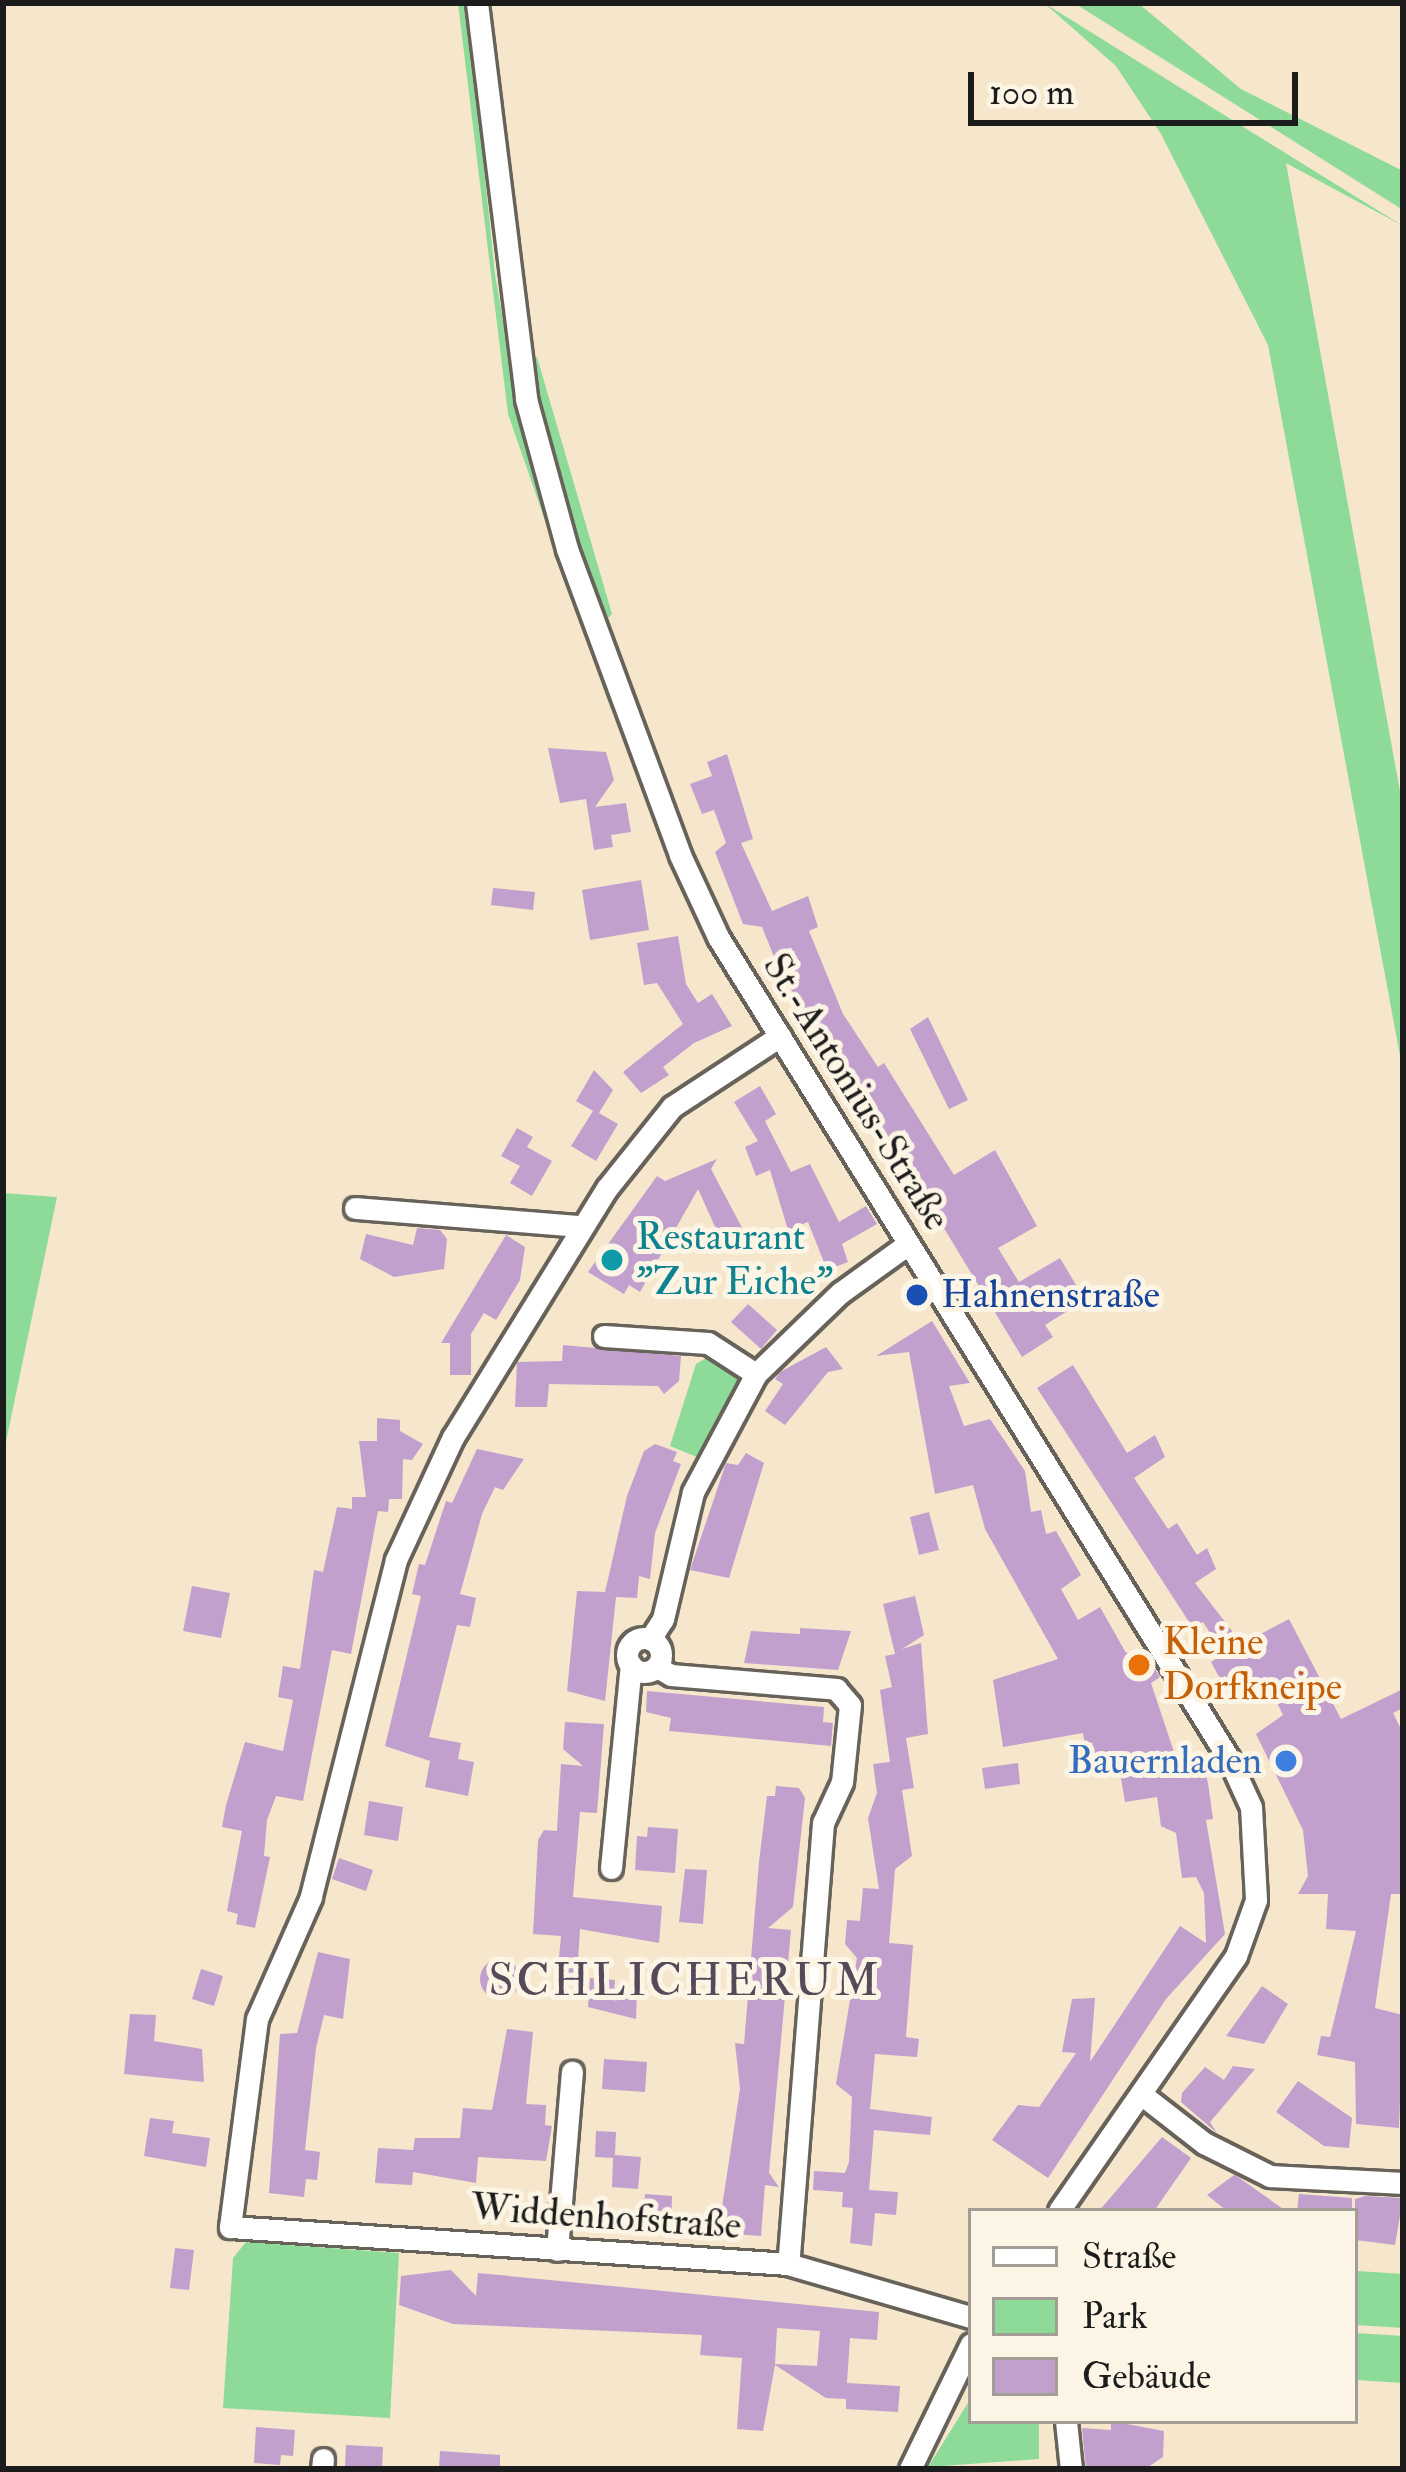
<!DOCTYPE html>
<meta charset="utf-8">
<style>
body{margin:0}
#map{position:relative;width:1406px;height:2472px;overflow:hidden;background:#f6e6cc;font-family:"IM FELL Double Pica",serif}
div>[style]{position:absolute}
.green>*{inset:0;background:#8edb99}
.building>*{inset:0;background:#c2a0cd}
.round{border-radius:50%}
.roads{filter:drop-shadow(3px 0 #68635a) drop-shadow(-3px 0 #68635a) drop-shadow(0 3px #68635a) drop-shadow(0 -3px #68635a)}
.minor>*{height:21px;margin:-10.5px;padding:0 10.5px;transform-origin:10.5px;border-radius:10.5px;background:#fff}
.minor>.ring{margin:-10.5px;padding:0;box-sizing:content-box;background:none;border:21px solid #fff;border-radius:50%}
.dots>*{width:33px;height:33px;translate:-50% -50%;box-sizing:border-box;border:6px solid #fcf5e5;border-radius:50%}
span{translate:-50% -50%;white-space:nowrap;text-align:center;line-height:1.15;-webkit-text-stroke:10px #fcf5e5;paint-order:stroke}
.street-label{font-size:39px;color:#1c1c1c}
.culture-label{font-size:39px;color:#0d838f}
.left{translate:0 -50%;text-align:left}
.transit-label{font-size:39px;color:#164399}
.food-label{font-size:39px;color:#c56008}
.shop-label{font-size:39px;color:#366cbe}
.right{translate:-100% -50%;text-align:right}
.quarter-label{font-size:45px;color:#564a5a;letter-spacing:3px}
.frame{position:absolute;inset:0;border:6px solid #1c1c1c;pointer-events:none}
.legend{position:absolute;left:968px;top:2208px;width:390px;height:216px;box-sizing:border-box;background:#fcf5e5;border:3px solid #a29e95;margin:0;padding:15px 21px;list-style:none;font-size:36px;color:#1c1c1c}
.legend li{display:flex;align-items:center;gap:24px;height:60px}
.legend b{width:60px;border:3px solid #a29e95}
.scale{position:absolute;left:968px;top:72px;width:330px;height:54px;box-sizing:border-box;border:6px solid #1c1c1c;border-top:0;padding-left:15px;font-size:36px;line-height:42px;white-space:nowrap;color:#1c1c1c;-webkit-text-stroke:9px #fcf5e5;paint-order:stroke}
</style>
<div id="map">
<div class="green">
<div style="clip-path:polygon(458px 3px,467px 3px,495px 274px,520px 419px,611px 710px,508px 414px)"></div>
<div style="clip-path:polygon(1044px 3px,1403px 226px,1286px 163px,1403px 808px,1403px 1072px,1268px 345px,1161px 134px,1116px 66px)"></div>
<div style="clip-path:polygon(1074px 3px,1138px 3px,1241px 89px,1403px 171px,1403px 210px)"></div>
<div style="clip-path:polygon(537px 357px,612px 614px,608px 618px,564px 505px,530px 363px)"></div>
<div style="clip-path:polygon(3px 1193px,57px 1197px,3px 1456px)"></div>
<div style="clip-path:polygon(713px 1354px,747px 1377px,697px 1457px,670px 1446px,696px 1364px)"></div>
<div style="clip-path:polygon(246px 2242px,399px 2253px,390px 2418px,223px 2408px,233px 2258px)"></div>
<div style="clip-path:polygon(1358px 2271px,1403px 2274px,1403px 2328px,1355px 2325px)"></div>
<div style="clip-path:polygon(1355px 2333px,1403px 2336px,1403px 2383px,1355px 2380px)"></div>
<div style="clip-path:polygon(971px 2398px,971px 2421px,1039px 2421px,1039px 2459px,928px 2467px)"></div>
</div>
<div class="building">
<div style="clip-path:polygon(548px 748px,606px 752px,614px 780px,595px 807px,626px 803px,631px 832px,611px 835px,613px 847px,594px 850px,586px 799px,560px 803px)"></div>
<div style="clip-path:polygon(727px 754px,753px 839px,741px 843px,772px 911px,808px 896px,818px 927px,809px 931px,843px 1014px,878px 1067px,884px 1063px,954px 1175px,995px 1150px,1037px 1226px,998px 1248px,1019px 1282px,1060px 1258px,1085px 1300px,1045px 1325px,1053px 1337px,1022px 1357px,836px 1050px,783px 979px,762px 927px,743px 924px,715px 852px,726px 843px,714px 810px,702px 814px,690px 784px,712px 776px,707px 762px)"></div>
<div style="clip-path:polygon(641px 880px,649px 930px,590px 940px,582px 890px)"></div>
<div style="clip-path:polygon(493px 888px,535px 892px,533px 910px,491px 905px)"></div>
<div style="clip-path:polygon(678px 936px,686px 984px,698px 1003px,712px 994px,732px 1026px,694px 1043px,663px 1067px,669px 1075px,641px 1093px,623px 1072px,683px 1024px,657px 983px,644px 985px,637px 943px)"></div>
<div style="clip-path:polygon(928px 1017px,968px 1100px,949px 1109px,910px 1029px)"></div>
<div style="clip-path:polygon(594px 1070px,613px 1090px,599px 1113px,618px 1124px,596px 1161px,571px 1146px,593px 1111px,576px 1101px)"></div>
<div style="clip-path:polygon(760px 1086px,776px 1114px,765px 1121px,791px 1172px,810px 1164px,839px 1222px,866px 1206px,877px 1224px,842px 1244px,848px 1262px,827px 1270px,808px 1222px,788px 1230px,770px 1170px,756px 1176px,745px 1147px,758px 1141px,734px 1102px)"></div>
<div style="clip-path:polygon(517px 1128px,533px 1137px,527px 1147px,552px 1161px,532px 1196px,510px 1183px,520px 1166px,501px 1156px)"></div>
<div style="clip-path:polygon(717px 1159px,711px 1169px,749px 1241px,726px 1251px,698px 1189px,640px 1292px,629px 1285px,624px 1294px,588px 1272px,657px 1176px,665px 1181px)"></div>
<div style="clip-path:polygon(417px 1228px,440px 1230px,447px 1239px,444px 1269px,394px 1277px,360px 1259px,366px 1234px,413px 1245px)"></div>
<div style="clip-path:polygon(506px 1235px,525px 1247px,520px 1280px,496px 1320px,484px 1313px,471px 1334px,471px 1375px,450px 1375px,450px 1343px,441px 1343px)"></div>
<div style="clip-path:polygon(748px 1304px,777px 1330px,761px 1349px,731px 1322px)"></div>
<div style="clip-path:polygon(932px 1321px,970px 1383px,949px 1386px,964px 1426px,990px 1419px,1025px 1471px,1031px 1512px,1041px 1510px,1046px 1534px,1056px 1531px,1081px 1575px,1061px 1589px,1078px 1620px,1100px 1607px,1126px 1653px,1142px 1648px,1160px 1677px,1151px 1683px,1180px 1770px,1203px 1763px,1208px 1783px,1213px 1819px,1206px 1820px,1225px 1934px,1166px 1999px,1048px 2178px,992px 2140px,1018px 2105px,1039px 2107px,1076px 2053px,1062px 2052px,1072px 1999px,1095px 1998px,1090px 2062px,1180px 1926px,1206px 1943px,1204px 1893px,1196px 1877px,1182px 1878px,1176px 1833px,1161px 1826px,1157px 1797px,1125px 1802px,1119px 1767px,1089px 1772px,1083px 1733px,1003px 1747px,993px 1680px,1058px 1659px,985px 1529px,973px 1485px,935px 1494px,909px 1352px,876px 1356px)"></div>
<div style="clip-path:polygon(563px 1345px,681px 1356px,679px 1381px,664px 1394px,658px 1386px,549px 1384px,547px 1407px,515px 1407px,517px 1362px,562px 1361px)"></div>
<div style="clip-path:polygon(826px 1347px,843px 1369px,828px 1372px,785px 1425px,765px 1411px,783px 1384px,775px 1379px,780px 1372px)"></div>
<div style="clip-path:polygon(1073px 1365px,1127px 1453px,1155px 1435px,1165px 1457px,1134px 1478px,1168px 1529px,1177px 1523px,1197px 1555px,1207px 1548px,1216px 1569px,1195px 1583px,1242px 1644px,1289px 1619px,1341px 1719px,1403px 1689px,1403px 1708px,1393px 1713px,1403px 1733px,1403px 1894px,1391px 1894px,1375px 2008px,1403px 2015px,1399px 2128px,1356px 2124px,1355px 2062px,1317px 2055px,1321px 2036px,1330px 2037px,1356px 1931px,1326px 1929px,1328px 1894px,1298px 1894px,1308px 1876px,1303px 1830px,1256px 1734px,1283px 1715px,1265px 1678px,1230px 1697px,1211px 1662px,1224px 1654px,1203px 1622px,1193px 1628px,1037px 1388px)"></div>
<div style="clip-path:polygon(377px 1418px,400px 1420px,400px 1431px,423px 1444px,412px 1460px,403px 1459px,402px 1499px,389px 1499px,388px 1512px,378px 1511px,351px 1654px,332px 1650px,303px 1801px,276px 1796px,267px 1820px,264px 1856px,270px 1857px,255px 1928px,236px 1924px,238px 1914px,227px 1911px,242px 1831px,222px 1827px,226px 1805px,245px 1742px,283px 1751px,293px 1700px,278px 1697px,283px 1666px,300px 1669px,314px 1570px,323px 1572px,337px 1507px,352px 1509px,352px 1497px,366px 1497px,359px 1441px,377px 1441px)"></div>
<div style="clip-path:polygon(655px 1444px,677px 1452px,673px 1461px,681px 1464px,655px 1533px,650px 1579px,639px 1576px,637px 1598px,616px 1597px,605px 1701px,567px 1691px,577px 1591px,605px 1592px,627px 1496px,644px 1451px)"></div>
<div style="clip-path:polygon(477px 1449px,524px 1459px,503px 1490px,495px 1487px,482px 1514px,460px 1594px,476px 1598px,470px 1627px,457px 1625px,429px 1737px,461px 1743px,458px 1759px,474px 1762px,468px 1796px,425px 1787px,430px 1761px,385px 1746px,421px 1596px,412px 1594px,419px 1564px,425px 1565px,446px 1501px,452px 1503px)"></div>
<div style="clip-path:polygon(746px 1453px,764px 1463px,729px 1578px,690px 1570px,726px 1463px,738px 1465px)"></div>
<div style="clip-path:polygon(929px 1512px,939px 1550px,919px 1555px,910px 1517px)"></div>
<div style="clip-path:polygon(192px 1586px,230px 1593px,221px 1638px,183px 1631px)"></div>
<div style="clip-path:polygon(915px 1596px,924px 1635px,902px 1649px,921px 1643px,928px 1734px,906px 1738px,914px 1788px,902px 1790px,912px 1856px,895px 1869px,889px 1943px,913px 1945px,906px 2037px,919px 2039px,917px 2057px,875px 2054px,870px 2109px,932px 2117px,930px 2135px,874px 2130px,869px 2190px,898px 2192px,896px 2215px,875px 2213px,872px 2246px,850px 2243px,853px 2208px,842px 2207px,843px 2192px,813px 2190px,814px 2171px,845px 2173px,849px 2162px,852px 2097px,836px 2084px,857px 1958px,845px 1944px,847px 1920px,860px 1921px,863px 1888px,879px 1889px,868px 1818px,877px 1793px,873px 1764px,890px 1762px,880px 1690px,892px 1687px,885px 1656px,895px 1654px,883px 1604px)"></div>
<div style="clip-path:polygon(800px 1628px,851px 1631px,838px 1670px,744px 1663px,751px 1631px,800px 1634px)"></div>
<div style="clip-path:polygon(647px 1691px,824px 1707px,823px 1722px,833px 1723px,831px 1746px,669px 1731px,671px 1718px,646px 1712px)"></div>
<div style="clip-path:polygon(565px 1722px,604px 1724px,597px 1813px,580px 1812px,573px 1897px,662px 1906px,659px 1943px,580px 1929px,578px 1962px,588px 1963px,587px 1980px,557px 1978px,561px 1936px,533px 1934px,538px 1840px,544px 1830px,557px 1831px,561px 1764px,583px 1766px,563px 1749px)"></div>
<div style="clip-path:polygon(1018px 1763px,1020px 1784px,985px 1789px,982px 1768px)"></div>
<div style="clip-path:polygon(776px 1786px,799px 1788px,805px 1798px,793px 1907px,768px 1928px,791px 1930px,769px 2173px,779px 2187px,765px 2185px,761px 2236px,718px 2233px,740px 2089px,735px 2043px,744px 2044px,759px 1862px,767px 1796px,775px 1796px)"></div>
<div style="clip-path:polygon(369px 1801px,403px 1807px,398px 1841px,364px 1835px)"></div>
<div style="clip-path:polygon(648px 1827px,678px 1829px,675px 1873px,635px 1870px,637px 1836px,647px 1837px)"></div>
<div style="clip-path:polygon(339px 1858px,373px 1870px,366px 1891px,332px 1879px)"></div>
<div style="clip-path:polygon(685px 1869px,707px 1870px,703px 1924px,679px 1922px)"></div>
<div style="clip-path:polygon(318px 1952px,350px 1959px,343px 2019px,324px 2015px,316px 2048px,305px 2150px,320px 2152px,317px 2180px,306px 2179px,304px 2197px,269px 2193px,280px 2034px,297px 2033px)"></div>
<div class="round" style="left:480px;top:1959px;width:40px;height:40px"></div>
<div style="clip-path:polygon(201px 1969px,223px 1976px,214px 2006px,192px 1999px)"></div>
<div style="clip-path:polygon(590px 1978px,615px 1980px,614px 1992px,637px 1994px,636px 2019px,588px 2007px)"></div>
<div style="clip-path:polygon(1262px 1986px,1288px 2004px,1264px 2044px,1226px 2036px)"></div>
<div style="clip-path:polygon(130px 2014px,156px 2015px,154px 2041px,202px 2049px,204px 2082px,124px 2074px)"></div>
<div style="clip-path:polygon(507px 2029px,533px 2032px,526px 2104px,546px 2105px,545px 2125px,552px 2126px,546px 2161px,478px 2157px,476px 2183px,413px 2172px,412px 2185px,375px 2183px,378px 2148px,413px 2150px,415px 2138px,460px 2138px,463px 2108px,492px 2110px)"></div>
<div style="clip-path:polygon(604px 2059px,647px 2062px,645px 2092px,602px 2089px)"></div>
<div style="clip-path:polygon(1233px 2066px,1255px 2069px,1210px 2122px,1217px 2133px,1181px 2102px,1182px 2093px,1205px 2067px,1224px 2080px)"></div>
<div style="clip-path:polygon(1298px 2081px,1352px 2118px,1349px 2148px,1324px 2146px,1276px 2112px)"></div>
<div style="clip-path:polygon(150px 2118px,174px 2121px,172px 2133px,210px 2138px,206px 2167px,144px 2156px)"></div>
<div style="clip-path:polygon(596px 2131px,616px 2132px,615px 2155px,641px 2157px,638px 2189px,612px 2187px,613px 2158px,595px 2157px)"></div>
<div style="clip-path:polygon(1162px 2137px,1191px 2158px,1154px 2211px,1099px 2211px)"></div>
<div style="clip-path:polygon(1234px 2175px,1238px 2177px,1286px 2211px,1227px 2211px,1207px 2195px)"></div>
<div style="clip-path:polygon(645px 2194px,672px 2196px,671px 2224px,643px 2222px)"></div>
<div style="clip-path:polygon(1299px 2194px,1352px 2198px,1352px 2211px,1297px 2211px)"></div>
<div style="clip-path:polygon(1365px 2196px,1403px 2198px,1395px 2245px,1355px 2240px,1355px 2199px)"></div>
<div style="clip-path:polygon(175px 2248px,194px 2250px,189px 2290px,170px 2288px)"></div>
<div style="clip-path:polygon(evenodd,451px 2270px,476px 2296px,478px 2273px,879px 2312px,877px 2340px,850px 2338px,847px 2383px,900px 2386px,898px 2412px,846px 2409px,846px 2399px,826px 2398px,775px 2365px,763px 2431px,737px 2429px,742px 2358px,700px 2355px,702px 2335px,453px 2324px,399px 2305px,401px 2276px,451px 2270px,777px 2328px,820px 2331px,817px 2366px,775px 2364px,777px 2328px)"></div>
<div style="clip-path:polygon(1111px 2421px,1164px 2431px,1163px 2457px,1145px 2469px,1086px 2469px,1082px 2428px,1111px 2430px)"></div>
<div style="clip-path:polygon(256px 2427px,295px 2430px,293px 2456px,281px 2455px,280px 2465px,254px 2463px)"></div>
<div style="clip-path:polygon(346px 2445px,383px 2447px,382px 2469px,345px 2469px)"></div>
<div style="clip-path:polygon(440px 2451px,500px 2455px,500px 2469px,439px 2469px)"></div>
</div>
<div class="roads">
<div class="minor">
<div style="left:477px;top:3px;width:399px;rotate:82.9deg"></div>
<div style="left:526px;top:399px;width:156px;rotate:74.7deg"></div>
<div style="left:567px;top:549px;width:326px;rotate:69.7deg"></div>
<div style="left:680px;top:855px;width:90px;rotate:65.1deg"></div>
<div style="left:718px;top:937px;width:968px;rotate:58.13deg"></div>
<div style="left:1229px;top:1759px;width:53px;rotate:65.4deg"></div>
<div style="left:1251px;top:1807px;width:93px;rotate:86.9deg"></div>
<div style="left:1256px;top:1900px;width:59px;rotate:109.7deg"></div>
<div style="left:1236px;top:1956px;width:310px;rotate:124.8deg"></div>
<div style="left:780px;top:1036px;width:129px;rotate:146.7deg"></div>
<div style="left:672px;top:1107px;width:104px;rotate:128.7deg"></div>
<div style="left:607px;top:1188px;width:293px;rotate:121.7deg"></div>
<div style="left:453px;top:1437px;width:136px;rotate:114.9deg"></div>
<div style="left:396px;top:1560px;width:348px;rotate:104.2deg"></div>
<div style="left:311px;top:1897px;width:133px;rotate:113.9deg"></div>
<div style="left:257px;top:2019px;width:210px;rotate:97.4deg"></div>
<div style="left:230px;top:2227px;width:559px;rotate:3.79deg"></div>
<div style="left:788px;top:2264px;width:191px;rotate:16.2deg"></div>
<div style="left:355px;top:1208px;width:225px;rotate:4.6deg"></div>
<div style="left:604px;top:1336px;width:104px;rotate:3.9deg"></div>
<div style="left:708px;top:1343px;width:57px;rotate:32.9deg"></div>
<div class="ring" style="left:627px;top:1638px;width:13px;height:13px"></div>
<div style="left:650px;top:1639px;width:24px;rotate:-57deg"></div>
<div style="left:663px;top:1619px;width:130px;rotate:-76.7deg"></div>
<div style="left:693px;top:1492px;width:134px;rotate:-61.9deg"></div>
<div style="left:756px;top:1374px;width:117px;rotate:-44deg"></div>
<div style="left:840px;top:1293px;width:84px;rotate:-35.8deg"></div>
<div style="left:657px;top:1667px;width:16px;rotate:30deg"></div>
<div style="left:671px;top:1675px;width:166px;rotate:4.8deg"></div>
<div style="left:836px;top:1689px;width:21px;rotate:49deg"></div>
<div style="left:850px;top:1705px;width:77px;rotate:95.9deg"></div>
<div style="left:842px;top:1782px;width:45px;rotate:114.9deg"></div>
<div style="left:823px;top:1823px;width:442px;rotate:94.5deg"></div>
<div style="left:611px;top:1868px;width:204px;rotate:-84.4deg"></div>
<div style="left:1141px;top:2094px;width:80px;rotate:37.9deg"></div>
<div style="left:1204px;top:2143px;width:74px;rotate:26.6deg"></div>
<div style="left:1270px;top:2176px;width:133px;rotate:3deg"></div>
<div style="left:557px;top:2250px;width:179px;rotate:-85.2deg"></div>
<div style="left:1066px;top:2421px;width:48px;rotate:84.1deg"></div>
<div style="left:322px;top:2469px;width:10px;rotate:-84deg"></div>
<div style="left:910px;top:2469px;width:139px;rotate:-64deg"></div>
</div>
</div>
<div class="dots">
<div style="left:612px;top:1260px;background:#0f9aa8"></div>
<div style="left:917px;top:1295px;background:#1a4fb4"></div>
<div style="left:1139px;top:1665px;background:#e8710a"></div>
<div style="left:1286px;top:1761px;background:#3f7fe0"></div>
</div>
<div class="street-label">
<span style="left:856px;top:1092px;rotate:58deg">St.-Antonius-Straße</span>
<span style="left:606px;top:2217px;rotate:4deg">Widdenhofstraße</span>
</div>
<div class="culture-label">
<span class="left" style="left:636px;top:1260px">Restaurant<br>"Zur Eiche"</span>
</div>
<div class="transit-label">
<span class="left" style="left:941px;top:1295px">Hahnenstraße</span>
</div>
<div class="food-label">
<span class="left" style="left:1163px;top:1665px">Kleine<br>Dorfkneipe</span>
</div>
<div class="shop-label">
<span class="right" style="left:1262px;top:1761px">Bauernladen</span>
</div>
<div class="quarter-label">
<span style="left:685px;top:1982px">SCHLICHERUM</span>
</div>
<div class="frame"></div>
<ul class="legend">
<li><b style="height:15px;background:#fff"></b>Straße</li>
<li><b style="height:33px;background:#8edb99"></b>Park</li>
<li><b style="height:33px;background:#c2a0cd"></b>Gebäude</li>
</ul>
<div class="scale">100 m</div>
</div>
